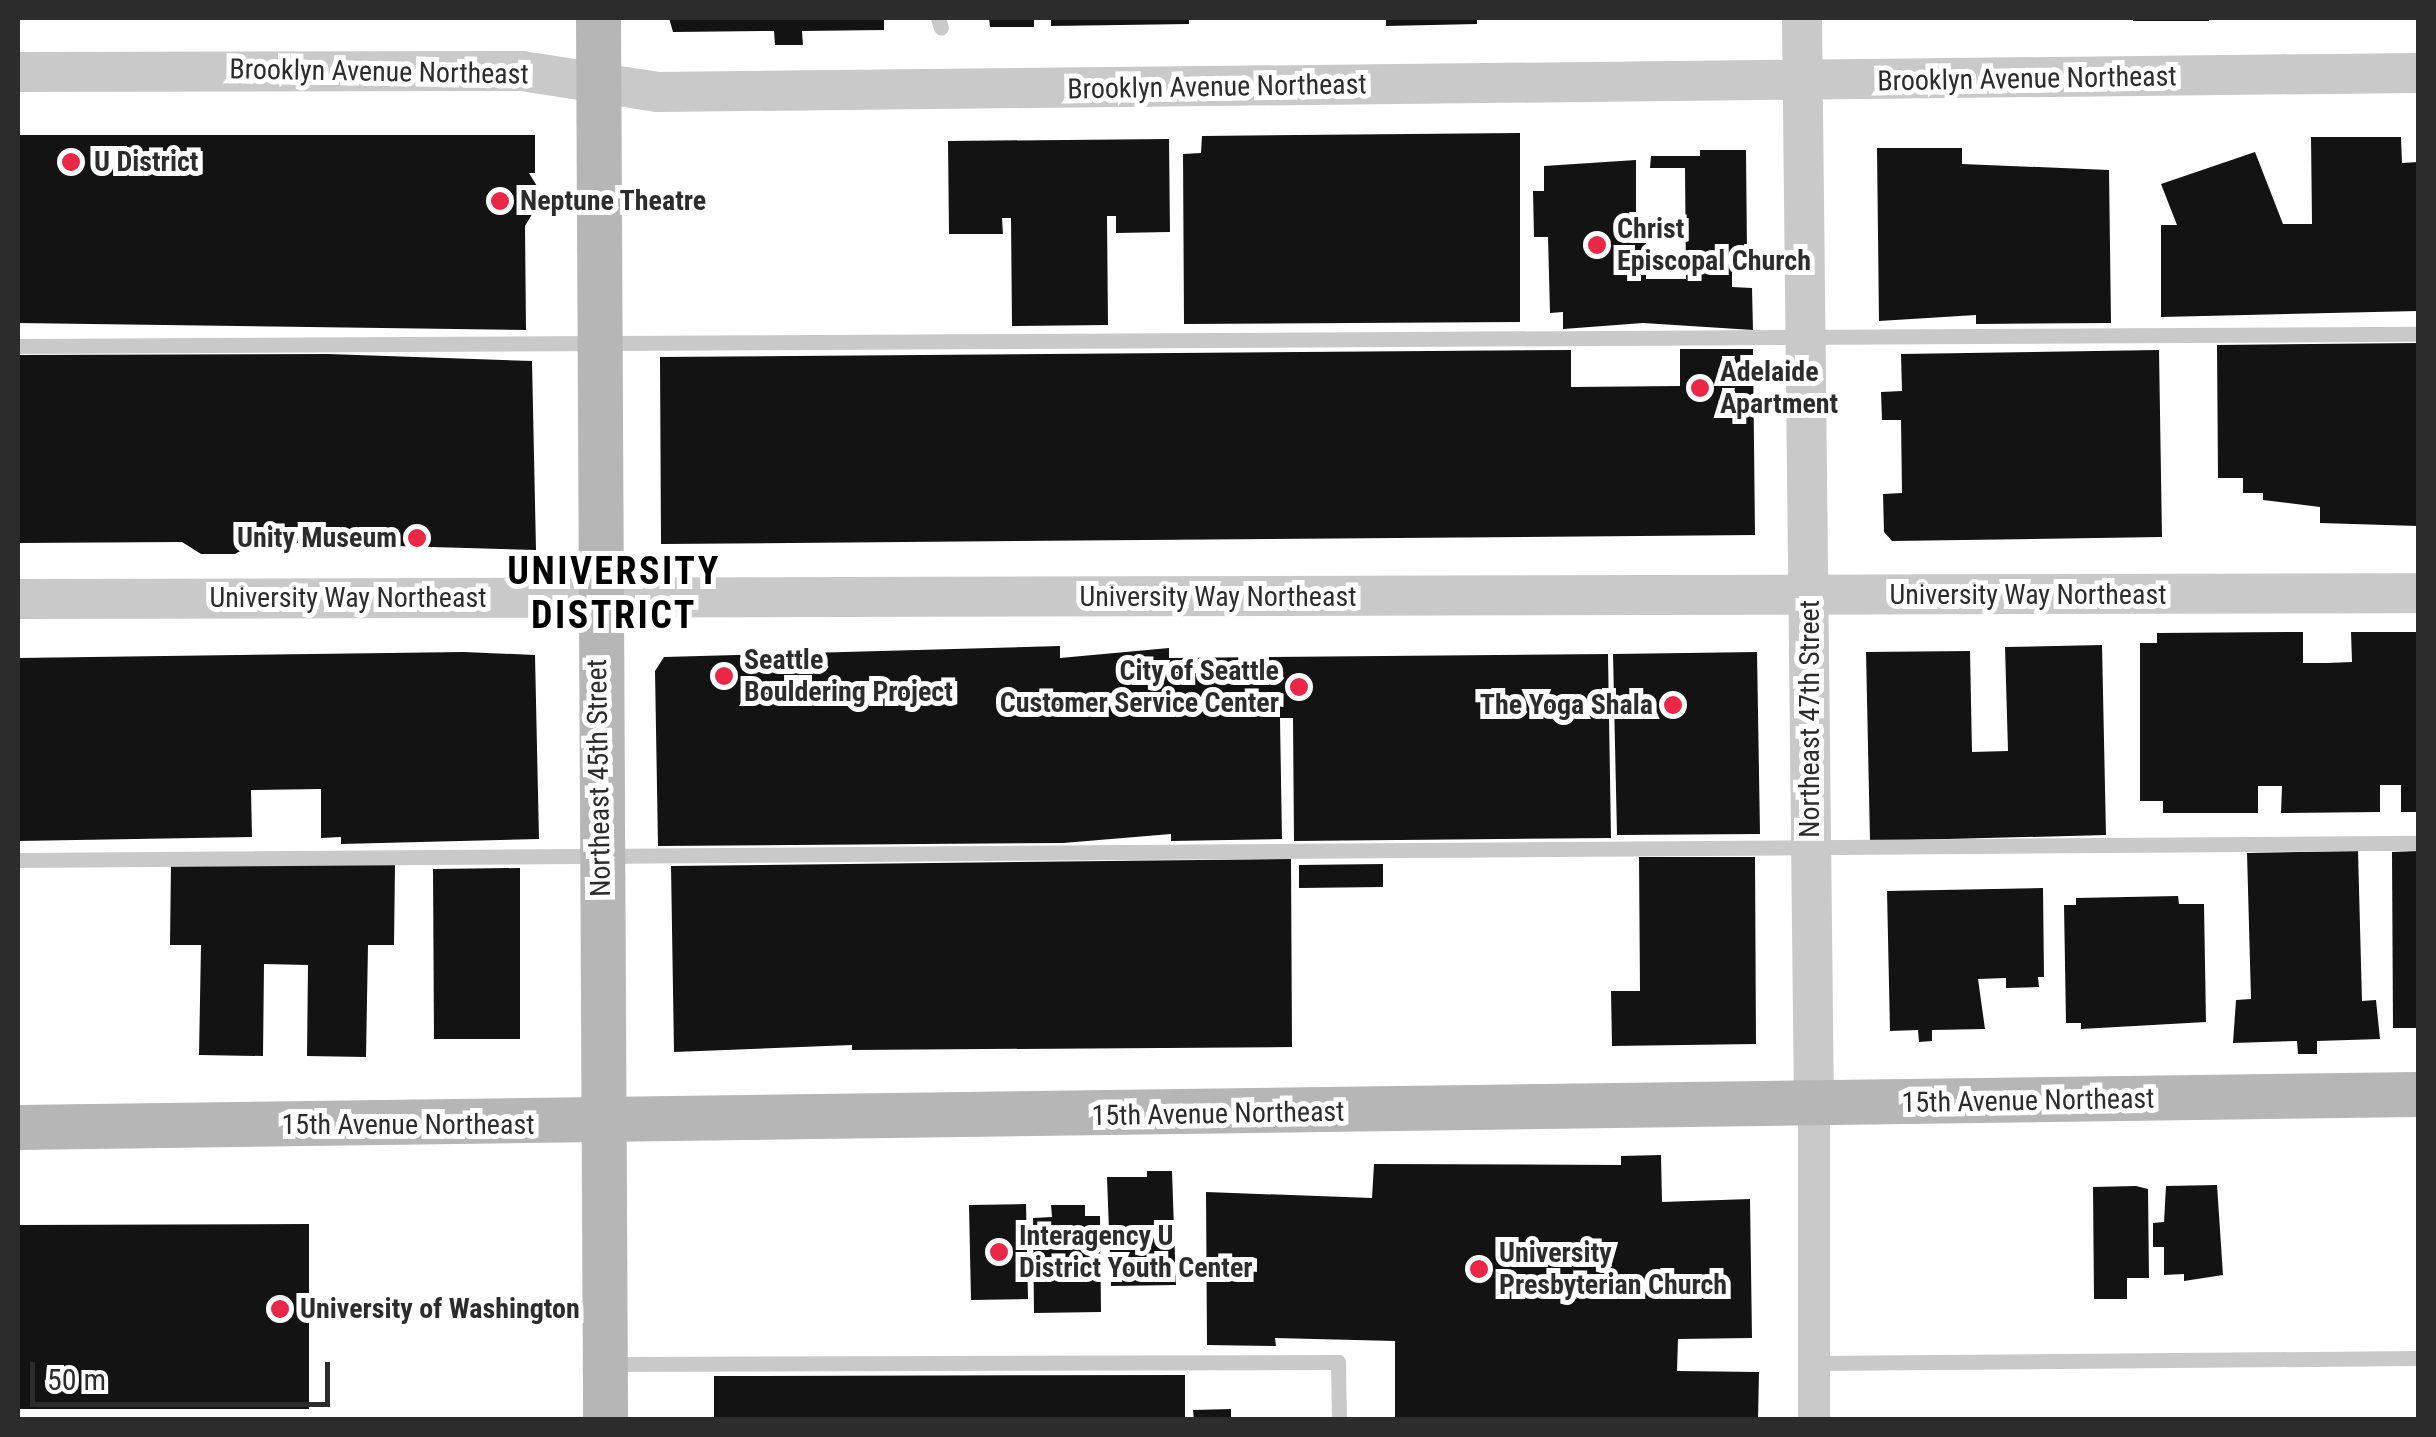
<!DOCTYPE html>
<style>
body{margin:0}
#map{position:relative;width:2436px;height:1437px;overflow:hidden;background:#fff;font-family:"Roboto Condensed",sans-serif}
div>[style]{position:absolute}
.building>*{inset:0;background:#131313}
.service>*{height:15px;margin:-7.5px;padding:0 7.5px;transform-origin:7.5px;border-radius:7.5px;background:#c9c9c9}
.minor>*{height:32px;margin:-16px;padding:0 16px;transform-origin:16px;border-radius:16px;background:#c9c9c9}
.tertiary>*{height:40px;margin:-20px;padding:0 20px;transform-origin:20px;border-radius:20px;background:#c9c9c9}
.secondary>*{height:45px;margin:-22.5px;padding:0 22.5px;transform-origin:22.5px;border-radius:22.5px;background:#b6b6b6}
.dots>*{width:28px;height:28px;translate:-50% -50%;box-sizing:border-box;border:5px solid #fff;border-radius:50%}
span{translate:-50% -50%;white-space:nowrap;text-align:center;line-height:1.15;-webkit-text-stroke:10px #fff;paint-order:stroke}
.street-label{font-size:28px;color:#2c2c2c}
.poi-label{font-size:28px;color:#2c2c2c;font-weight:700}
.left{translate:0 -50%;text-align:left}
.right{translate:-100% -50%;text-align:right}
.district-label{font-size:38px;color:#000;font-weight:700;letter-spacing:2.5px}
.frame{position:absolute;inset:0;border:20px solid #2c2c2c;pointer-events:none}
.scale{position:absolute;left:30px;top:1362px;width:300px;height:45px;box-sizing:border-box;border:5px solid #2c2c2c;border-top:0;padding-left:12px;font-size:30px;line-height:35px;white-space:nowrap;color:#2c2c2c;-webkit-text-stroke:8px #fff;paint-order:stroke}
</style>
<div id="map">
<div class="building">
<div style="clip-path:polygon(669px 18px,884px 18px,884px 30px,802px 31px,803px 45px,775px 45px,774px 31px,673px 32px)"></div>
<div style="clip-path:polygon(989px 18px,1034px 18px,1034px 27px,990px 27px)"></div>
<div style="clip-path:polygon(1051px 18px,1189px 18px,1189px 24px,1051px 26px)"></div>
<div style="clip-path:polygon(1386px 18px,1477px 18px,1477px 24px,1386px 26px)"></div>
<div style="clip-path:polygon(2133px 18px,2209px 18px,2209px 21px,2133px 21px)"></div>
<div style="clip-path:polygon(1520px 133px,1520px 322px,1184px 324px,1183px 154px,1201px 153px,1202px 136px)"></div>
<div style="clip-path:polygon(18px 135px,535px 135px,535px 173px,529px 173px,543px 196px,525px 226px,526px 330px,18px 323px)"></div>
<div style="clip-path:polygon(2311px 137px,2401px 137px,2402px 163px,2418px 162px,2418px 311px,2161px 317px,2161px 225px,2177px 225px,2161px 184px,2255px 152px,2283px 224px,2312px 224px)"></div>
<div style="clip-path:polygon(1169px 139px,1170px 232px,1116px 233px,1116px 216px,1107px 216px,1108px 325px,1012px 326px,1011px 218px,1002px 218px,1003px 234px,949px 234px,948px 141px)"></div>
<div style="clip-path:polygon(1877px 148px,1962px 148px,1962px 164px,2109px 170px,2111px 323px,1976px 324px,1976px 315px,1879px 321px)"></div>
<div style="clip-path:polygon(1700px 150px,1746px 150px,1747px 254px,1732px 254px,1732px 287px,1752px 288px,1753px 330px,1643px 323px,1563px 329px,1563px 312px,1550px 313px,1548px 237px,1534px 237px,1533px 191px,1544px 191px,1544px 166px,1636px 160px,1636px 229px,1646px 229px,1646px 279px,1686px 279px,1685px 168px,1650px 168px,1651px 156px,1700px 156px)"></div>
<div style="clip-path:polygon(2418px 343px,2418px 526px,2320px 523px,2320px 507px,2263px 500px,2263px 493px,2243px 493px,2243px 478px,2218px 478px,2217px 345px)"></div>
<div style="clip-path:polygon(1680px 349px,1753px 349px,1755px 535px,661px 544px,660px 357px,1571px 350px,1571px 387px,1680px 386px)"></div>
<div style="clip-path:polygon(2159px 350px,2162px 537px,1892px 541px,1884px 532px,1883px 494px,1902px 493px,1901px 420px,1882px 420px,1881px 392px,1902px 391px,1901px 354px)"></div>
<div style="clip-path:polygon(328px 354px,532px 361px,536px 550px,256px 542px,235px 554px,201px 554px,182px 542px,18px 543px,18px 355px)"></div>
<div style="clip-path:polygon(2303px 632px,2303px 663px,2327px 663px,2352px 662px,2351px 632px,2418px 632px,2418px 812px,2401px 812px,2401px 785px,2380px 785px,2380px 812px,2281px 813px,2282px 786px,2258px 786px,2258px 813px,2163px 813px,2163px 801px,2140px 801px,2140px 643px,2157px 643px,2157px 633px)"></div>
<div style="clip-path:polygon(2102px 645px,2106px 835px,1870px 841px,1866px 652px,1970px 651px,1972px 752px,2008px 751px,2005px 647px)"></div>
<div style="clip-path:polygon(1060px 646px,1060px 658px,1169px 648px,1169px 658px,1608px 654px,1611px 838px,1294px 841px,1293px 718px,1280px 718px,1282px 839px,1171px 841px,1171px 834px,1063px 843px,658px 846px,655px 671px,664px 657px)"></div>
<div style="clip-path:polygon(464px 652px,535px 655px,539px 839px,341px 844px,341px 837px,321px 838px,321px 789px,251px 790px,252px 837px,18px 841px,18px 658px)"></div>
<div style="clip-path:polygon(1757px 652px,1760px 834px,1617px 835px,1613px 654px)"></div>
<div style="clip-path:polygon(2358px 851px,2362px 1001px,2376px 1000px,2380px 1039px,2317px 1041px,2317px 1054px,2298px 1054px,2297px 1041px,2233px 1043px,2236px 1000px,2251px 999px,2247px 853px)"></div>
<div style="clip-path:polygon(2418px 851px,2418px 1028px,2393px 1028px,2392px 852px)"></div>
<div style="clip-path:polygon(1639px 857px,1755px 857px,1756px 1044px,1612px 1046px,1611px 991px,1640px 991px)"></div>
<div style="clip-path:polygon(1291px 859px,1292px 1047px,852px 1050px,852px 1045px,674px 1052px,671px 866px)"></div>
<div style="clip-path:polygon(171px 862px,395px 865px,394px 945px,368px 945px,366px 1057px,307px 1056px,308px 965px,264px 964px,263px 1056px,199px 1055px,201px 945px,170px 945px)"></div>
<div style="clip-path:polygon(1383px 864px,1383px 887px,1299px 888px,1299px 865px)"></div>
<div style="clip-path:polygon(520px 868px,520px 1039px,434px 1039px,433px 869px)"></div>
<div style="clip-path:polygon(2043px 888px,2044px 977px,2038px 977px,2039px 987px,2006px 988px,2006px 978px,1978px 979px,1985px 1029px,1932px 1030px,1932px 1041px,1919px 1042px,1918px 1030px,1890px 1031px,1887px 891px)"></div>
<div style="clip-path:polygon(2178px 896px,2179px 904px,2204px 904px,2206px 1022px,2081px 1029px,2081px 1023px,2066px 1023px,2064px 905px,2076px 905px,2076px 898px)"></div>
<div style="clip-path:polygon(1661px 1155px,1662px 1202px,1750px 1199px,1752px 1338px,1678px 1339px,1677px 1371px,1759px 1372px,1758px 1420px,1395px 1420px,1395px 1341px,1275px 1338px,1276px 1346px,1207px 1345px,1206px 1192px,1372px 1198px,1374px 1164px,1621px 1165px,1621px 1156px)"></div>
<div style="clip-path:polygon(1147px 1171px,1172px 1171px,1176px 1285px,1111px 1286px,1107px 1177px,1147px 1177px)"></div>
<div style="clip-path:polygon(2217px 1185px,2223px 1275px,2184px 1281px,2184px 1274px,2164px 1275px,2164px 1247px,2153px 1247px,2153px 1223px,2164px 1222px,2166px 1186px)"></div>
<div style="clip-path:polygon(2136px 1186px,2148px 1189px,2149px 1278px,2127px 1278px,2127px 1299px,2094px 1299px,2093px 1187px)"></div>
<div style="clip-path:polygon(1026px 1204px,1028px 1299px,971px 1300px,969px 1205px)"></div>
<div style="clip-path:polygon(1051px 1205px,1085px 1205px,1085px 1216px,1100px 1216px,1101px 1312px,1034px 1313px,1033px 1218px,1052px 1217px)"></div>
<div style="clip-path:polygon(309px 1224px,309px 1409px,18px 1409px,18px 1225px)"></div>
<div style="clip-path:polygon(1185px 1375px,1185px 1420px,714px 1420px,714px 1376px)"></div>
<div style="clip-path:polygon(1231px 1409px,1231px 1420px,1194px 1420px,1193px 1410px)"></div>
</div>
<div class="service">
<div style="left:938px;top:18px;width:10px;rotate:73deg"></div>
<div style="left:18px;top:346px;width:2400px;rotate:-0.29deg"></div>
<div style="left:18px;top:860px;width:2400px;rotate:-0.41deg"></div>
<div style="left:1814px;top:1363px;width:604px;rotate:-0.47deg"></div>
<div style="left:609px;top:1364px;width:729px;rotate:-0.16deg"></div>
<div style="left:1338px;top:1362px;width:58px;rotate:89deg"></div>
</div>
<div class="minor">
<div style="left:1814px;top:1105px;width:315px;rotate:90deg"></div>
</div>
<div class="tertiary">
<div style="left:1802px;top:18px;width:1087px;rotate:89.37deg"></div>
<div style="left:18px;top:72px;width:504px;rotate:-0.11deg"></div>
<div style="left:522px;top:71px;width:138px;rotate:8.8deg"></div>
<div style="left:658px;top:92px;width:1760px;rotate:-0.62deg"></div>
<div style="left:18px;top:599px;width:2400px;rotate:-0.14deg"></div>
</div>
<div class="secondary">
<div style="left:598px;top:18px;width:1402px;rotate:89.71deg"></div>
<div style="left:18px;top:1127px;width:2400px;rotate:-0.79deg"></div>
</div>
<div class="dots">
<div style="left:71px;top:162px;background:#e82846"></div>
<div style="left:500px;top:201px;background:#e82846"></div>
<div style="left:1597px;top:245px;background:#e82846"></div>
<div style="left:1700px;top:388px;background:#e82846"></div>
<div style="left:417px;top:538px;background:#e82846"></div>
<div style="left:724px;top:676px;background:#e82846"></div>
<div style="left:1299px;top:687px;background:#e82846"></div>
<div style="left:1673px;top:705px;background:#e82846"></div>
<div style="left:999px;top:1252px;background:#e82846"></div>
<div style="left:1479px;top:1269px;background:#e82846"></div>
<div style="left:280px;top:1309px;background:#e82846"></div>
</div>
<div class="street-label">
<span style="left:379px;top:72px;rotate:1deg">Brooklyn Avenue Northeast</span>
<span style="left:2027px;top:79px;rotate:-1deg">Brooklyn Avenue Northeast</span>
<span style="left:1217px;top:87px;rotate:-1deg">Brooklyn Avenue Northeast</span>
<span style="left:2028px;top:595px">University Way Northeast</span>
<span style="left:1218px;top:597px">University Way Northeast</span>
<span style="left:348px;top:598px">University Way Northeast</span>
<span style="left:1810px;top:719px;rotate:-90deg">Northeast 47th Street</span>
<span style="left:599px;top:778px;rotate:-91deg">Northeast 45th Street</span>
<span style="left:2028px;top:1101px;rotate:-1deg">15th Avenue Northeast</span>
<span style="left:1218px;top:1114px;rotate:-1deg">15th Avenue Northeast</span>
<span style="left:408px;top:1125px">15th Avenue Northeast</span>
</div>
<div class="poi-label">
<span class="left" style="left:94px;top:162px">U District</span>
<span class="left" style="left:520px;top:201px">Neptune Theatre</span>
<span class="left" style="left:1617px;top:245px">Christ<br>Episcopal Church</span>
<span class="left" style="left:1720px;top:388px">Adelaide<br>Apartment</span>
<span class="right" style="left:397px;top:538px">Unity Museum</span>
<span class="left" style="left:744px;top:676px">Seattle<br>Bouldering Project</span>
<span class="right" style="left:1279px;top:687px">City of Seattle<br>Customer Service Center</span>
<span class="right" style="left:1653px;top:705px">The Yoga Shala</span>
<span class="left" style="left:1019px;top:1252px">Interagency U<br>District Youth Center</span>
<span class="left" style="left:1499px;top:1269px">University<br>Presbyterian Church</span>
<span class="left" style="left:300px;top:1309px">University of Washington</span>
</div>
<div class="district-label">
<span style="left:614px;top:594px">UNIVERSITY<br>DISTRICT</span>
</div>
<div class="frame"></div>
<div class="scale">50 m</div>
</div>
